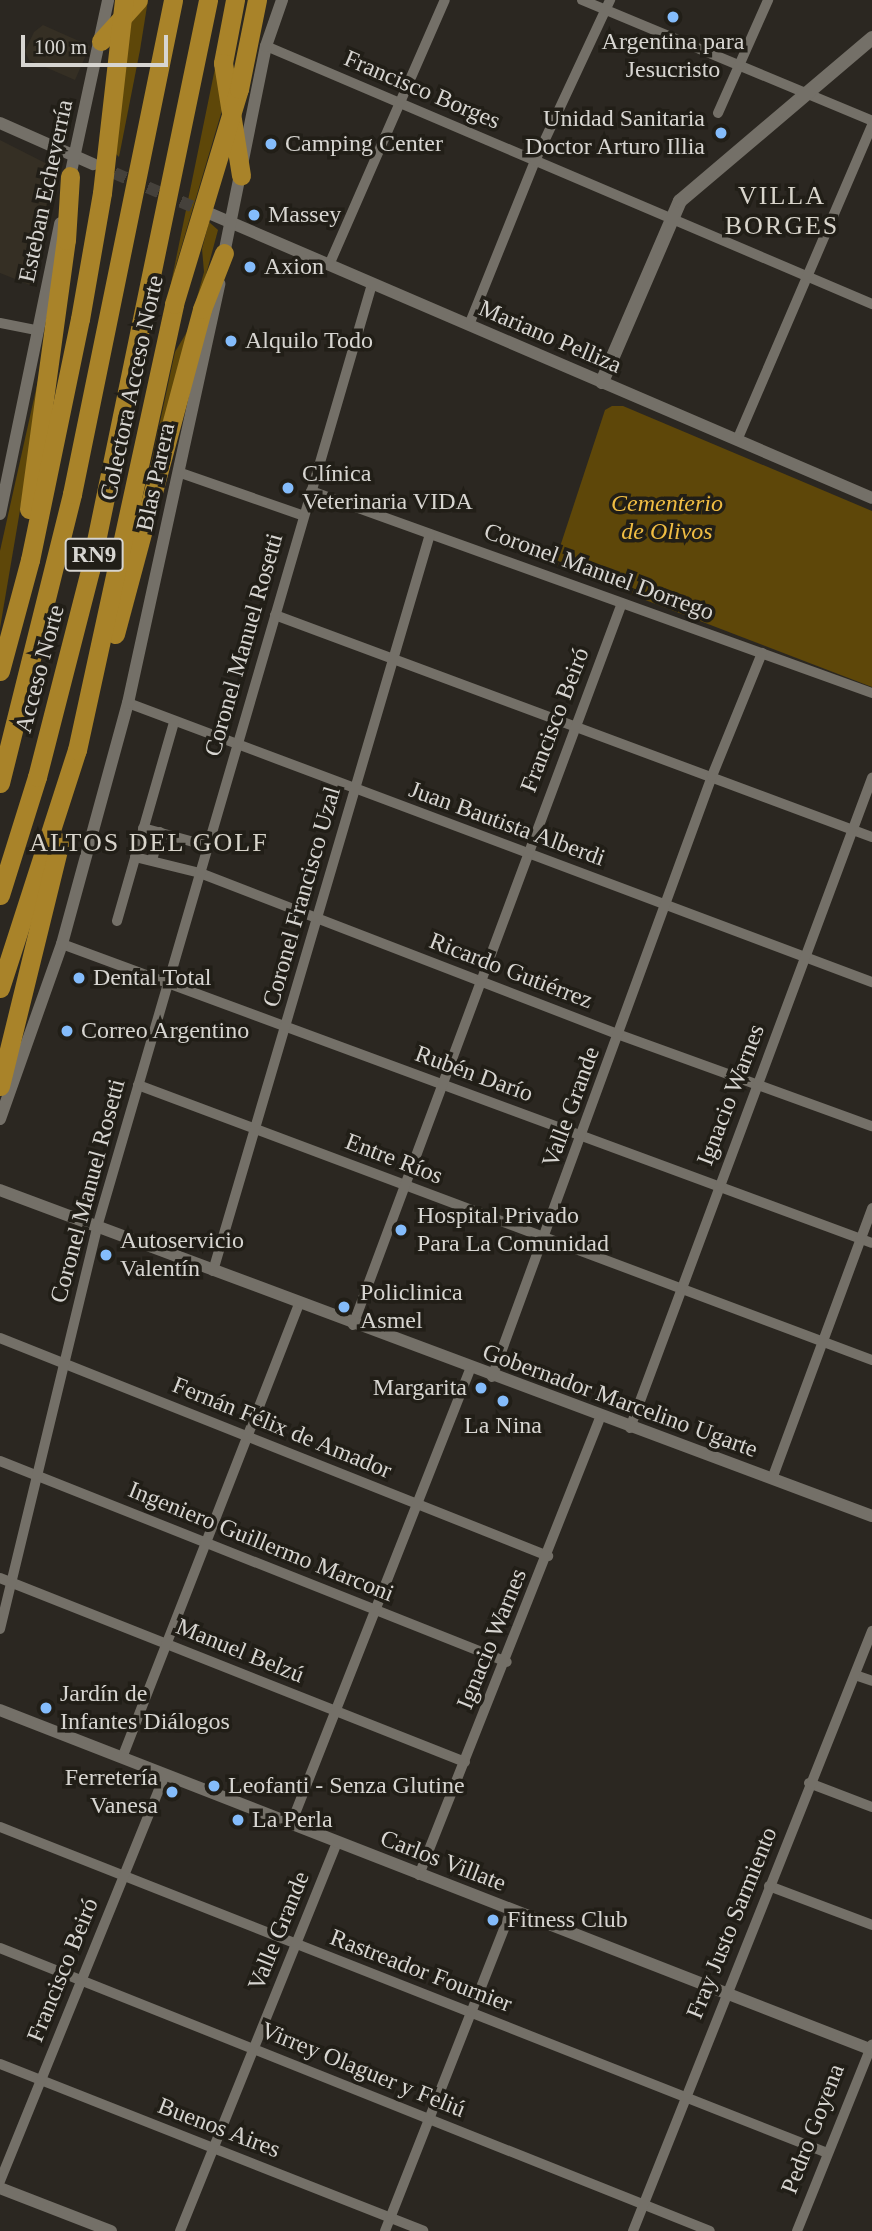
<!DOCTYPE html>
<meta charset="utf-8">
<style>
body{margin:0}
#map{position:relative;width:872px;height:2231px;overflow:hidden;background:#2b2721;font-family:"Times New Roman",serif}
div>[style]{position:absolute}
.built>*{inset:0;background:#352f24}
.green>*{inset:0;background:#5e4709}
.tertiary-tunnel>*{height:12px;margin-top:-6px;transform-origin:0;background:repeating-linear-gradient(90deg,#45413b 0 12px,transparent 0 18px)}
.minor>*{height:10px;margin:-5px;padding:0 5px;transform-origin:5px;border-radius:5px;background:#747068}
.tertiary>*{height:12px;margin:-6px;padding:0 6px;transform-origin:6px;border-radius:6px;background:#747068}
.secondary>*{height:14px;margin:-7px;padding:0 7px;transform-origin:7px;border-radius:7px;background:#747068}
.motorway>*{height:19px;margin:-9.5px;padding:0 9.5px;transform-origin:9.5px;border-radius:9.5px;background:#a98329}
.dots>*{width:19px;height:19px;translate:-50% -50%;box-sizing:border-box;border:4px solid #211e17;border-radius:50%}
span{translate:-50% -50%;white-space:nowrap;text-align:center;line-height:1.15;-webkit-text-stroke:7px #211e17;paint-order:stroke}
.shield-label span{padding:2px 5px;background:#211e17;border:2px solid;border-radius:5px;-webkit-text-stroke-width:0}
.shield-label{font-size:23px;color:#d7d5d1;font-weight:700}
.poi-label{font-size:24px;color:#d7d5d1}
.right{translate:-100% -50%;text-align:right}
.left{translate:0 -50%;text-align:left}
.street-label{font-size:24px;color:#d7d5d1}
.park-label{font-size:24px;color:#f0bd43;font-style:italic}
.neighbourhood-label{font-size:26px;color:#d8d4cb;letter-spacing:2px}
.scale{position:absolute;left:21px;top:35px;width:147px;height:32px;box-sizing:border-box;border:4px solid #d7d5d1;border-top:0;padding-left:9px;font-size:21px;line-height:24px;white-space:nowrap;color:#d7d5d1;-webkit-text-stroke:5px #211e17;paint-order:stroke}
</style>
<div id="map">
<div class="built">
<div style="clip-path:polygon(43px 25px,90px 46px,75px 80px,29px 60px,25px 51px,34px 32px)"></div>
<div style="clip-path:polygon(0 140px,61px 171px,35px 287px,0 273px)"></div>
</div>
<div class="green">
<div style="clip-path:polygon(148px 0,140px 50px,119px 157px,115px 153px,127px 28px)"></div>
<div style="clip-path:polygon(229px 0,223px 107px,176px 265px,151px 381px)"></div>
<div style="clip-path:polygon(209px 222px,218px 230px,134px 543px,175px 352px,188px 330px,204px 272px,202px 249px)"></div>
<div style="clip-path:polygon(39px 376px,36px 416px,0 628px,0 551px)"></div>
<div style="clip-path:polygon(612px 406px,623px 406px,872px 511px,872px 687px,554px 565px,605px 410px)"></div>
</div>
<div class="tertiary-tunnel">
<div style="left:98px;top:166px;width:119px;rotate:23.3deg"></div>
</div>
<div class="minor">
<div style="left:582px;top:0;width:314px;rotate:22.6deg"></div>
<div style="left:266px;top:46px;width:659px;rotate:23.06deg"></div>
<div style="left:718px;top:113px;width:124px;rotate:-66.1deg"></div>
<div style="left:329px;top:265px;width:289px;rotate:-66.4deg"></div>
<div style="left:0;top:323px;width:37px;rotate:11deg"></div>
<div style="left:469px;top:325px;width:177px;rotate:-68.1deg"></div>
<div style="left:535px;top:161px;width:178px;rotate:-65deg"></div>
<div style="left:738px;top:438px;width:340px;rotate:-66.8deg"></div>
<div style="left:178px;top:472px;width:133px;rotate:19.2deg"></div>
<div style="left:311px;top:491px;width:596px;rotate:19.8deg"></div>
<div style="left:275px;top:615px;width:637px;rotate:20.4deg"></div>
<div style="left:128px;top:703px;width:795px;rotate:20.56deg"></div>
<div style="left:143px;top:828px;width:67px;rotate:15.5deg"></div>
<div style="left:135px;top:857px;width:67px;rotate:13.8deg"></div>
<div style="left:200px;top:873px;width:450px;rotate:21.1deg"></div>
<div style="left:620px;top:1035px;width:268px;rotate:19.9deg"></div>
<div style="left:152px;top:860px;width:29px;rotate:-74deg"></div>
<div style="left:117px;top:921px;width:207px;rotate:-74deg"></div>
<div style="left:62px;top:944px;width:863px;rotate:20.26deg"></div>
<div style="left:138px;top:1085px;width:784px;rotate:20.54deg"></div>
<div style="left:213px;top:1271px;width:768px;rotate:-73.59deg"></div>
<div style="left:353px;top:1325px;width:770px;rotate:-69.57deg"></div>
<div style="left:0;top:1338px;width:590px;rotate:21.69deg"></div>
<div style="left:492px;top:1377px;width:640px;rotate:-69.89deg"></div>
<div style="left:712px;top:776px;width:133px;rotate:-67.9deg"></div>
<div style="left:630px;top:1428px;width:694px;rotate:-69.58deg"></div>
<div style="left:0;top:1461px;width:545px;rotate:21.63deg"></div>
<div style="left:772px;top:1479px;width:289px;rotate:-69.7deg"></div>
<div style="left:0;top:1578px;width:500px;rotate:21.59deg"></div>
<div style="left:0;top:1629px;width:414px;rotate:-76.4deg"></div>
<div style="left:97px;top:1227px;width:982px;rotate:-73.74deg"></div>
<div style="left:855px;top:1675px;width:18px;rotate:19deg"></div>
<div style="left:122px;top:1758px;width:487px;rotate:-68.7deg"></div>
<div style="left:809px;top:1783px;width:67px;rotate:20.9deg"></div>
<div style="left:291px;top:1824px;width:489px;rotate:-68.5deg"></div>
<div style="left:0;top:1827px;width:889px;rotate:21.51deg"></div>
<div style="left:419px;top:1875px;width:492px;rotate:-68.4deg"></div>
<div style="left:769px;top:1886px;width:110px;rotate:20.7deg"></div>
<div style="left:0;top:1948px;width:764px;rotate:21.73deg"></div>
<div style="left:0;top:2064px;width:455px;rotate:21.5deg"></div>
<div style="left:0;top:2181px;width:438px;rotate:-67.9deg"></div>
<div style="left:180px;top:2231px;width:419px;rotate:-68deg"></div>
<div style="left:385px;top:2231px;width:344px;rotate:-68.5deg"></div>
<div style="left:633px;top:2231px;width:646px;rotate:-68.28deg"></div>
<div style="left:797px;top:2231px;width:201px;rotate:-68.1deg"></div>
</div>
<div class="tertiary">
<div style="left:0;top:123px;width:102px;rotate:23.8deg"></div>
<div style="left:69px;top:181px;width:185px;rotate:-77.8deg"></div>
<div style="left:211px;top:214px;width:719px;rotate:23.25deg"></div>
<div style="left:223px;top:259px;width:217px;rotate:-78.6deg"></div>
<div style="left:266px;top:46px;width:49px;rotate:-70.8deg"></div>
<div style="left:0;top:514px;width:297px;rotate:-78.3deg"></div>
<div style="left:0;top:1119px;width:186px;rotate:-70.5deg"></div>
<div style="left:62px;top:944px;width:250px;rotate:-74.7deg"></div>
<div style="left:128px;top:703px;width:429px;rotate:-77.7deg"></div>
<div style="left:0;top:1190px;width:931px;rotate:20.5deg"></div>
<div style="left:0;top:1710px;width:936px;rotate:21.3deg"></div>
<div style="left:0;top:2188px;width:119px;rotate:21.2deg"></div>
</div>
<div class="secondary">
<div style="left:602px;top:382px;width:197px;rotate:-66.7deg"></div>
<div style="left:680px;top:201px;width:252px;rotate:-40.3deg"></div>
</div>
<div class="motorway">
<div style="left:235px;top:0;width:64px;rotate:100.8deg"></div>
<div style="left:223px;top:63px;width:114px;rotate:80.9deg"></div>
<div style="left:101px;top:41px;width:55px;rotate:-47.9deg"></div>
<div style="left:29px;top:509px;width:272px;rotate:-82.2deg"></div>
<div style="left:66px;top:240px;width:64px;rotate:-86.4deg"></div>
<div style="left:115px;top:634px;width:336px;rotate:-75deg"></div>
<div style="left:202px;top:309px;width:60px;rotate:-68.6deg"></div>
<div style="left:0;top:671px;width:115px;rotate:-74.9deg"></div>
<div style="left:30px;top:560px;width:246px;rotate:-78.3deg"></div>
<div style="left:80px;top:319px;width:128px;rotate:-80.1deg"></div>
<div style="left:102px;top:193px;width:194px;rotate:-83.5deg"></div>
<div style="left:0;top:783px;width:298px;rotate:-76deg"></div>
<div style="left:72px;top:494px;width:504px;rotate:-78.44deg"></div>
<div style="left:0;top:895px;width:124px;rotate:-72.6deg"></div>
<div style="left:37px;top:777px;width:214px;rotate:-75.6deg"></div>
<div style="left:90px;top:570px;width:582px;rotate:-78.3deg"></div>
<div style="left:0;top:988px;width:250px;rotate:-72.1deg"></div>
<div style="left:77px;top:750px;width:456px;rotate:-77.7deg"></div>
<div style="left:174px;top:304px;width:225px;rotate:-73.2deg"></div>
<div style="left:239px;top:89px;width:91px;rotate:-78.6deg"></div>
<div style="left:0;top:1086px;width:251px;rotate:-76.2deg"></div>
</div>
<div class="dots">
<div style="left:673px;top:17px;background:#84bcfb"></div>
<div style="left:721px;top:133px;background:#84bcfb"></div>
<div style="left:271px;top:144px;background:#84bcfb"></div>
<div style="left:254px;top:215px;background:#84bcfb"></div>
<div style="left:250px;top:267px;background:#84bcfb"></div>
<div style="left:231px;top:341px;background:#84bcfb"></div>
<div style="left:288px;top:488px;background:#84bcfb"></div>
<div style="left:79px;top:978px;background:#84bcfb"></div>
<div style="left:67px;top:1031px;background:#84bcfb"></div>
<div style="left:401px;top:1230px;background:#84bcfb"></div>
<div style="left:106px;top:1255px;background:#84bcfb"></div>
<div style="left:344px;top:1307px;background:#84bcfb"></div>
<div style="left:481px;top:1388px;background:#84bcfb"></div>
<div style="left:503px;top:1401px;background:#84bcfb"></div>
<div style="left:46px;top:1708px;background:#84bcfb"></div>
<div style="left:214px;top:1786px;background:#84bcfb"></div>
<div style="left:172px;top:1792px;background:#84bcfb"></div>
<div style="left:238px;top:1820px;background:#84bcfb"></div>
<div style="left:493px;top:1920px;background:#84bcfb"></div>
</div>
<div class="shield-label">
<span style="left:94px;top:555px">RN9</span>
</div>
<div class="poi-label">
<span style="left:673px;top:56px">Argentina para<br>Jesucristo</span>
<span class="right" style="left:705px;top:133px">Unidad Sanitaria<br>Doctor Arturo Illia</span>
<span class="left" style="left:285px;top:144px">Camping Center</span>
<span class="left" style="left:268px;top:215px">Massey</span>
<span class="left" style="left:264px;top:267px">Axion</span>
<span class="left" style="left:245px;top:341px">Alquilo Todo</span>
<span class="left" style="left:302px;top:488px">Clínica<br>Veterinaria VIDA</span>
<span class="left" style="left:93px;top:978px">Dental Total</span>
<span class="left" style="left:81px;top:1031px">Correo Argentino</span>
<span class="left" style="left:417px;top:1230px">Hospital Privado<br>Para La Comunidad</span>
<span class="left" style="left:120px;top:1255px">Autoservicio<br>Valentín</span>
<span class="left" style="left:360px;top:1307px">Policlinica<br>Asmel</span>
<span class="right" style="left:467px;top:1388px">Margarita</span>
<span style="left:503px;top:1426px">La Nina</span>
<span class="left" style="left:60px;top:1708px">Jardín de<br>Infantes Diálogos</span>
<span class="right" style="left:158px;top:1792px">Ferretería<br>Vanesa</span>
<span class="left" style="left:228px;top:1786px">Leofanti - Senza Glutine</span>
<span class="left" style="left:252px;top:1820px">La Perla</span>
<span class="left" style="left:507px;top:1920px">Fitness Club</span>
</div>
<div class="street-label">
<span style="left:422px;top:90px;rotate:23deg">Francisco Borges</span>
<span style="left:46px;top:191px;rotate:-78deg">Esteban Echeverría</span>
<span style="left:550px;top:337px;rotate:23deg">Mariano Pelliza</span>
<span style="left:132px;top:388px;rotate:-78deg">Colectora Acceso Norte</span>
<span style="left:156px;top:477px;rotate:-78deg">Blas Parera</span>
<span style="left:599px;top:572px;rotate:20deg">Coronel Manuel Dorrego</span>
<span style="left:244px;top:645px;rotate:-74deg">Coronel Manuel Rosetti</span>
<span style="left:40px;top:669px;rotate:-75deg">Acceso Norte</span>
<span style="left:555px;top:720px;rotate:-69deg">Francisco Beiró</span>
<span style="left:507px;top:824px;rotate:20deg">Juan Bautista Alberdi</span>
<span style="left:302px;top:897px;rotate:-74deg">Coronel Francisco Uzal</span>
<span style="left:511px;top:971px;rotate:21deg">Ricardo Gutiérrez</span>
<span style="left:474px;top:1074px;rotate:20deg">Rubén Darío</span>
<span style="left:731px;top:1095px;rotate:-69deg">Ignacio Warnes</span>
<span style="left:571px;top:1107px;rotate:-70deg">Valle Grande</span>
<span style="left:394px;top:1159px;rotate:21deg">Entre Ríos</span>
<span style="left:88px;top:1191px;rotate:-75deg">Coronel Manuel Rosetti</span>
<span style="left:620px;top:1401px;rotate:20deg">Gobernador Marcelino Ugarte</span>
<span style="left:282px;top:1428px;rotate:22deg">Fernán Félix de Amador</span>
<span style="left:261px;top:1542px;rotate:22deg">Ingeniero Guillermo Marconi</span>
<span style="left:492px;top:1639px;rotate:-68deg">Ignacio Warnes</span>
<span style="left:240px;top:1651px;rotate:22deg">Manuel Belzú</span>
<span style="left:443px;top:1861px;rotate:21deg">Carlos Villate</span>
<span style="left:732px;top:1923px;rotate:-68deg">Fray Justo Sarmiento</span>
<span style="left:279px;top:1931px;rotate:-68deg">Valle Grande</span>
<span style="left:63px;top:1970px;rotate:-68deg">Francisco Beiró</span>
<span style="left:421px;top:1971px;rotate:21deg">Rastreador Fournier</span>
<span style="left:363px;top:2070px;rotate:22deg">Virrey Olaguer y Feliú</span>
<span style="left:219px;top:2128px;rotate:21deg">Buenos Aires</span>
<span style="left:813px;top:2129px;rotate:-69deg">Pedro Goyena</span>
</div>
<div class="park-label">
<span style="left:667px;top:518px">Cementerio<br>de Olivos</span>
</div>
<div class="neighbourhood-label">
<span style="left:782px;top:211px">VILLA<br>BORGES</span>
<span style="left:149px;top:843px">ALTOS DEL GOLF</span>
</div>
<div class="scale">100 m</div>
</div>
